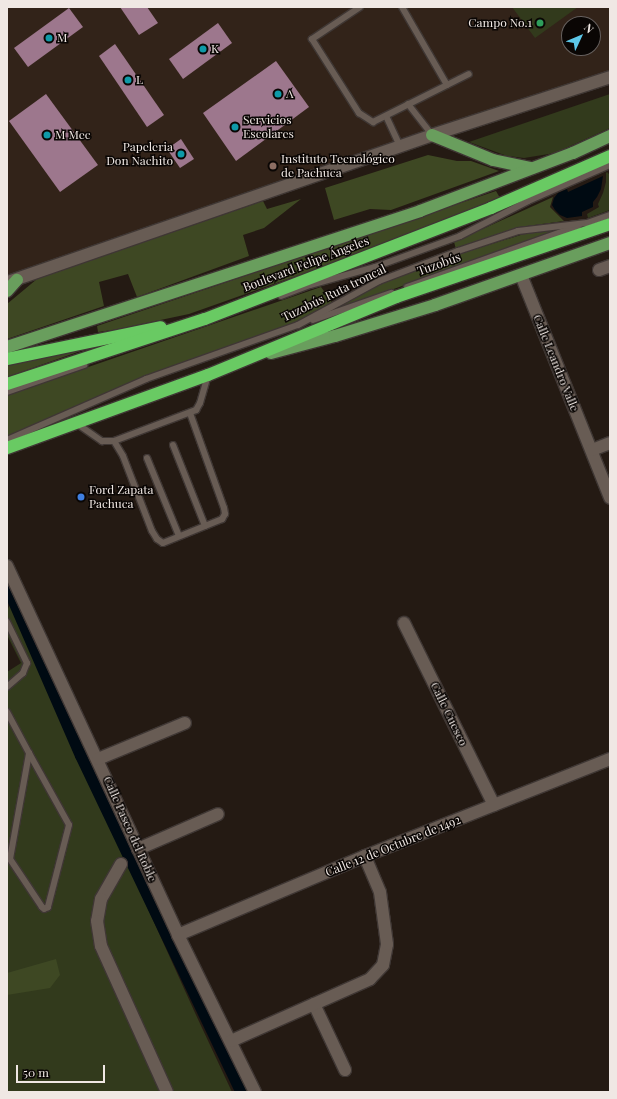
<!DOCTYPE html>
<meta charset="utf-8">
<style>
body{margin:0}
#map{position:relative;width:617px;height:1099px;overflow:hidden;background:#241a13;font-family:"Playfair Display",serif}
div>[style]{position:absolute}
.built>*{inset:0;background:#322319}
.green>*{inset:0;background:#323a1c}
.forest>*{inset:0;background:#3e4823}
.water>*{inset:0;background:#000a12}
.canal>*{height:13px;margin:-6.5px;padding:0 6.5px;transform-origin:6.5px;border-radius:6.5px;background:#000a12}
.building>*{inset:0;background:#9d778d}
.roads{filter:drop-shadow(1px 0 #3f3734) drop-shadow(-1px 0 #3f3734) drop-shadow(0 1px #3f3734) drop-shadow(0 -1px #3f3734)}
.lane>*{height:6px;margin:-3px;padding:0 3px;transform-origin:3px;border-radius:3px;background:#685c54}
.street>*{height:12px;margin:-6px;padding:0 6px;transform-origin:6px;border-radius:6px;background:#685c54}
.primary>*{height:12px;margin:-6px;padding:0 6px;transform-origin:6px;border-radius:6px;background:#699e5d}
.highway>*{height:12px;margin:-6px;padding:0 6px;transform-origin:6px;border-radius:6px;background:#69ca63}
.dots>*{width:11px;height:11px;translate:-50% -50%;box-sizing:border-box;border:2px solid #0a0604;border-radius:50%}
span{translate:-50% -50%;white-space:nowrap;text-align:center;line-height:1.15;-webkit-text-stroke:3px #0a0604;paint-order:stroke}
.poi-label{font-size:12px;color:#f0e8e4}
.right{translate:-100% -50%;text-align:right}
.left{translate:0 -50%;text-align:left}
.street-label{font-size:12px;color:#f0e8e4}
.frame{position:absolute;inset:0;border:8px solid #f0e8e4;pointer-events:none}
.north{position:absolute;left:561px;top:16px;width:40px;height:40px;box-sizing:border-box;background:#0a0604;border:1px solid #66605e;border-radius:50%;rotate:46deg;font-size:11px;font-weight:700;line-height:16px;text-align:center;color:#f0e8e4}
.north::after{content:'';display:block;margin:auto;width:14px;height:18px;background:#5cc7e8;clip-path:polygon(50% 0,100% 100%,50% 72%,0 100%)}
.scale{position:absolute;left:16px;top:1065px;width:89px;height:18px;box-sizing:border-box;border:2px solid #f0e8e4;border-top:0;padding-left:5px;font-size:12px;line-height:14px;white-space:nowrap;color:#f0e8e4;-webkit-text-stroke:3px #0a0604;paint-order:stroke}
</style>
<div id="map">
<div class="built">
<div style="clip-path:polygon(evenodd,7px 7px,610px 7px,610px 75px,7px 282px,7px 7px,569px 24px,593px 24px,593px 48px,569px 48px,569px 24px)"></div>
</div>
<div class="green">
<div style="clip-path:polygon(512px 7px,578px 7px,535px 38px)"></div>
<div style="clip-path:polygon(610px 94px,610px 128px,555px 153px,524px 158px,507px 156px,469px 142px)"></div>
<div style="clip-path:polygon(607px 172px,610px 175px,610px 210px,588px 218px,587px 214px,599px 207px,598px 204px,603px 193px,606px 182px,606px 173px)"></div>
<div style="clip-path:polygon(10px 604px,196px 1015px,232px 1092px,7px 1092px,7px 672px,21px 663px,7px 635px,7px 611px)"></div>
</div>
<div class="forest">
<div style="clip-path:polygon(428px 155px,457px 161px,471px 161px,499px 171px,391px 210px,370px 209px,334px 220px,325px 188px)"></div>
<div style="clip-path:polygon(496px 191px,500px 198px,367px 251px,189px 314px,113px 330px,98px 332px,97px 326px)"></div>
<div style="clip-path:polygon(553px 197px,550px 207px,564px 221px,520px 227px,456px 249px,454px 242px)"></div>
<div style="clip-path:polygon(301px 199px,264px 228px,243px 235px,249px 256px,137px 297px,128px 274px,99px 282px,104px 306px,7px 339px,7px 304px,37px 279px,263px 201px,267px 209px)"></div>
<div style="clip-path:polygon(567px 228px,493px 253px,333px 311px,333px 310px,381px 283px,463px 253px,527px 233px)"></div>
<div style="clip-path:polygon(321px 287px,333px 304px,299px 322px,175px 366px,7px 437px,7px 395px)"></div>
<div style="clip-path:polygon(88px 346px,89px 348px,7px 377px,7px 361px)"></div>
<div style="clip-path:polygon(56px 959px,60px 975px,50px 988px,7px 995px,7px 973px)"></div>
</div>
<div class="water">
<div style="clip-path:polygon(603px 176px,601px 189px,597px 197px,593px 202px,593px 207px,582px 212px,582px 216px,567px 218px,560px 215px,555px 210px,552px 205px,554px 198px,558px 193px,567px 189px,568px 192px)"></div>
</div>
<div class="canal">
<div style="left:7px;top:585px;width:185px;rotate:66.5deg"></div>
<div style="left:81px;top:755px;width:373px;rotate:64.5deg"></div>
</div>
<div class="building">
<div style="clip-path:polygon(120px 7px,147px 7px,158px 23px,139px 35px)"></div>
<div style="clip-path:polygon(69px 8px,83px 27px,28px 67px,14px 48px)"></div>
<div style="clip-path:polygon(218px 23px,232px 43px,183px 79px,169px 59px)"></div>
<div style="clip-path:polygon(115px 44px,164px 115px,147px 127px,99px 56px)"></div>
<div style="clip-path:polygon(276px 61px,309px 107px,236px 161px,203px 113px)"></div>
<div style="clip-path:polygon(46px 94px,98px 165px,60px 192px,9px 121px)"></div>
<div style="clip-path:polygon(181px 139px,194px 159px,180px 168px,167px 149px)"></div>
</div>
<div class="roads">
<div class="lane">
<div style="left:360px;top:7px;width:58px;rotate:146.3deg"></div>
<div style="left:312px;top:39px;width:88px;rotate:57.6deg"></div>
<div style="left:359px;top:113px;width:17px;rotate:33deg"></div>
<div style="left:373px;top:122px;width:107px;rotate:-26.6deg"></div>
<div style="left:402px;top:7px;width:90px;rotate:60deg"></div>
<div style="left:408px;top:104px;width:39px;rotate:52deg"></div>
<div style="left:386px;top:116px;width:33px;rotate:65deg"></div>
<div style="left:407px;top:287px;width:182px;rotate:-19.6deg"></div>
<div style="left:281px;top:296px;width:31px;rotate:-21deg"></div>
<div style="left:310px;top:285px;width:67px;rotate:-15.5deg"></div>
<div style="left:375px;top:267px;width:90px;rotate:-20deg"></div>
<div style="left:460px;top:236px;width:76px;rotate:-27.2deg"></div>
<div style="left:528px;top:201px;width:90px;rotate:-23.7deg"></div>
<div style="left:313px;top:320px;width:83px;rotate:-19.1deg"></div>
<div style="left:7px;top:392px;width:82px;rotate:-19.3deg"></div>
<div style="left:76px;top:423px;width:32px;rotate:35deg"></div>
<div style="left:102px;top:441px;width:12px"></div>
<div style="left:114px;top:441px;width:88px;rotate:-20.7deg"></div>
<div style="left:196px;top:410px;width:8px;rotate:-60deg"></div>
<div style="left:200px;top:403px;width:29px;rotate:-74deg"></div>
<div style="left:7px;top:440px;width:152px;rotate:-23.7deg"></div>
<div style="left:146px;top:379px;width:161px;rotate:-19.6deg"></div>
<div style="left:298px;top:325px;width:92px;rotate:-28.5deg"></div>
<div style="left:379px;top:281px;width:85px;rotate:-20.8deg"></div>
<div style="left:458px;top:251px;width:63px;rotate:-18.4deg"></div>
<div style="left:518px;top:231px;width:69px;rotate:-6.6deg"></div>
<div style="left:587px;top:223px;width:24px;rotate:-19deg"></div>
<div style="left:114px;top:441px;width:17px;rotate:59deg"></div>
<div style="left:123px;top:456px;width:80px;rotate:68.9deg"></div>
<div style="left:152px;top:531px;width:9px;rotate:58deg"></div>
<div style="left:157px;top:539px;width:7px;rotate:34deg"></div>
<div style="left:163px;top:543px;width:64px;rotate:-22.1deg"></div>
<div style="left:222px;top:519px;width:6px;rotate:-59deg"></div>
<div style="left:225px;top:514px;width:6px;rotate:-99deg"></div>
<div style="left:224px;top:508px;width:101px;rotate:-109.7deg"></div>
<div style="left:173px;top:445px;width:87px;rotate:68.4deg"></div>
<div style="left:147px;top:458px;width:84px;rotate:67.7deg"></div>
<div style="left:7px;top:622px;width:46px;rotate:64deg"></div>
<div style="left:27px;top:663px;width:11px;rotate:112deg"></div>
<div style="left:23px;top:673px;width:21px;rotate:139deg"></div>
<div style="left:7px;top:712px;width:47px;rotate:61.8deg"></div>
<div style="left:29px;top:753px;width:82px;rotate:60.9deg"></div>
<div style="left:69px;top:825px;width:85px;rotate:104.4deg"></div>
<div style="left:48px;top:907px;width:4px;rotate:153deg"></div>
<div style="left:44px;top:909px;width:3px;rotate:-135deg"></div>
<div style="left:42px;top:907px;width:58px;rotate:-123.7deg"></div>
<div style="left:10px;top:859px;width:108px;rotate:-79.8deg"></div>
</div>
<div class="street">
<div style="left:599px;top:270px;width:12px;rotate:-20deg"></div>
<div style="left:521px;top:275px;width:240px;rotate:68.2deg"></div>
<div style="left:8px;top:282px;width:449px;rotate:-19.1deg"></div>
<div style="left:432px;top:135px;width:187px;rotate:-18deg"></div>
<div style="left:592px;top:450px;width:19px;rotate:-21deg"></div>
<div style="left:7px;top:566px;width:407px;rotate:65.1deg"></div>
<div style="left:178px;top:935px;width:175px;rotate:63.9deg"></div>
<div style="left:404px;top:623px;width:203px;rotate:63.7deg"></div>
<div style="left:98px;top:759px;width:94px;rotate:-22.5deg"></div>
<div style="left:138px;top:849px;width:87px;rotate:-23.6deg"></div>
<div style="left:121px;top:864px;width:40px;rotate:119.7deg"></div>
<div style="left:101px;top:899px;width:22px;rotate:100deg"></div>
<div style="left:97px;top:921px;width:25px;rotate:81deg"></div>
<div style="left:101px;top:946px;width:160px;rotate:65.7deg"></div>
<div style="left:178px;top:935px;width:203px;rotate:-22.9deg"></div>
<div style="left:365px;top:856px;width:264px;rotate:-21.6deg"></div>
<div style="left:314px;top:1004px;width:73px;rotate:64.8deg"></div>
<div style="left:231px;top:1041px;width:152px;rotate:-24deg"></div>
<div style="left:370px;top:979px;width:19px;rotate:-47deg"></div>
<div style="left:383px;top:965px;width:21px;rotate:-79deg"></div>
<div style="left:387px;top:944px;width:52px;rotate:-97.7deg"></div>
<div style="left:380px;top:892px;width:39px;rotate:-113deg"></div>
</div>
<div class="primary">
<div style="left:432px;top:135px;width:66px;rotate:22.3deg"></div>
<div style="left:493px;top:160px;width:39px;rotate:12deg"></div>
<div style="left:7px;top:291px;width:15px;rotate:-48deg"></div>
<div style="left:7px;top:347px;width:435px;rotate:-18.2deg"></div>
<div style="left:420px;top:211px;width:164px;rotate:-20.8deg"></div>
<div style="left:573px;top:153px;width:41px;rotate:-24.7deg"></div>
<div style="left:271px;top:353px;width:66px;rotate:-14.9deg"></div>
<div style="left:335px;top:336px;width:105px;rotate:-17.2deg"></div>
<div style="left:435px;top:305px;width:186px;rotate:-19.5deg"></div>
</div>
<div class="highway">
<div style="left:7px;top:359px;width:157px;rotate:-11.7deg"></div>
<div style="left:7px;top:384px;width:208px;rotate:-18.2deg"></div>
<div style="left:205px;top:319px;width:307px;rotate:-21.2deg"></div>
<div style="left:491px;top:208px;width:130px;rotate:-23.6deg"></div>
<div style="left:7px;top:448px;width:214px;rotate:-20deg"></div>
<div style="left:208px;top:375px;width:204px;rotate:-22.5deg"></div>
<div style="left:396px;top:297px;width:226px;rotate:-18.8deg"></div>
</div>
</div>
<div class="dots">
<div style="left:540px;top:23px;background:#2e9e5b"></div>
<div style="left:49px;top:38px;background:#0f9aa8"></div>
<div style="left:203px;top:49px;background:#0f9aa8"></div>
<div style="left:128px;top:80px;background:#0f9aa8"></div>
<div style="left:278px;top:94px;background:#0f9aa8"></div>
<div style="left:235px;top:127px;background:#0f9aa8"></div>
<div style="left:47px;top:135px;background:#0f9aa8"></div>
<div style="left:181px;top:154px;background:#0f9aa8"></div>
<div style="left:273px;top:166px;background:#8d6e63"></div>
<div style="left:81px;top:497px;background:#3f7fe0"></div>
</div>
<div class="poi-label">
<span class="right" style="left:532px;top:23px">Campo No.1</span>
<span class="left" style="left:57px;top:38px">M</span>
<span class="left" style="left:211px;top:49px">K</span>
<span class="left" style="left:136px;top:80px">L</span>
<span class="left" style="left:286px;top:94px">A</span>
<span class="left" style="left:243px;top:127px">Servicios<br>Escolares</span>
<span class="left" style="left:55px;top:135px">M Mec</span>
<span class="right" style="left:173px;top:154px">Papeleria<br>Don Nachito</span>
<span class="left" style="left:281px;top:166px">Instituto Tecnológico<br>de Pachuca</span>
<span class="left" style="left:89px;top:497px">Ford Zapata<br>Pachuca</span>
</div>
<div class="street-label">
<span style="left:306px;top:264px;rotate:-21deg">Boulevard Felipe Ángeles</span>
<span style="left:439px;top:264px;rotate:-20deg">Tuzobús</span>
<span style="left:334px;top:293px;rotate:-26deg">Tuzobús Ruta troncal</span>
<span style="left:556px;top:363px;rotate:68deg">Calle Leandro Valle</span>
<span style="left:449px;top:714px;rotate:64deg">Calle Cuesco</span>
<span style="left:130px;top:829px;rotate:66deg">Calle Paseo del Roble</span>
<span style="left:393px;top:846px;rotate:-22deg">Calle 12 de Octubre de 1492</span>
</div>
<div class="frame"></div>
<div class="north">N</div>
<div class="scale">50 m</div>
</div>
